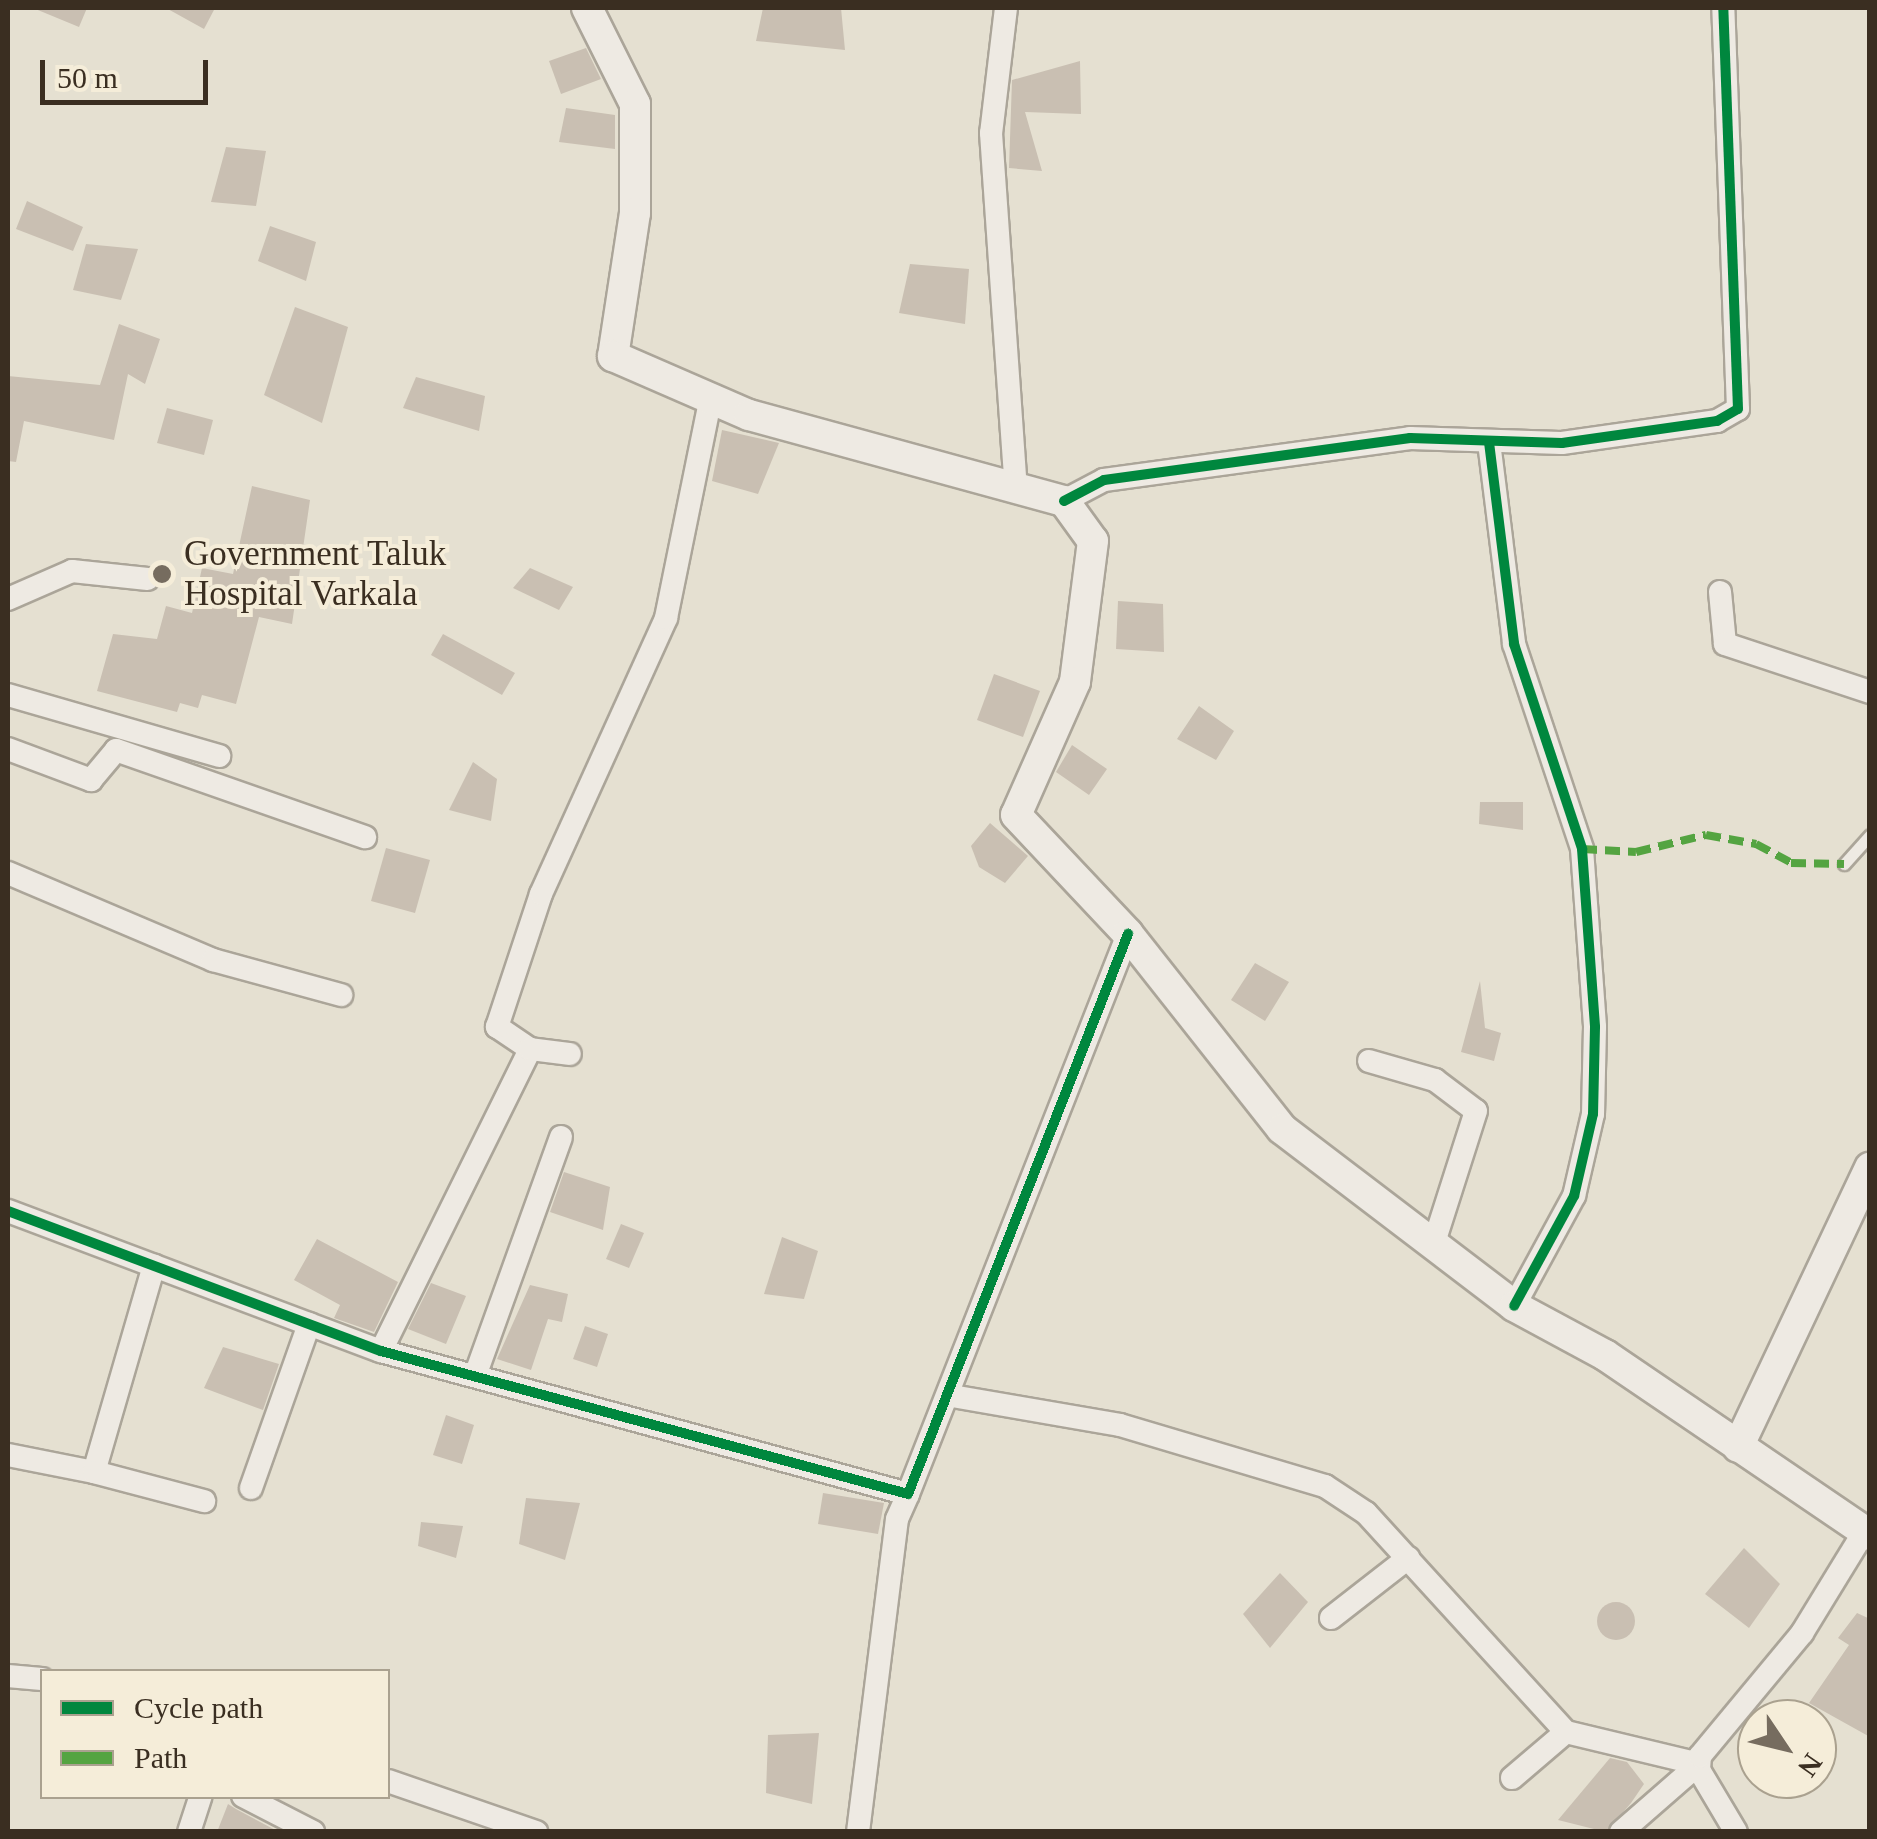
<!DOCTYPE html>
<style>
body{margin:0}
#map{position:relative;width:1877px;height:1839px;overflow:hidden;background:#e5e0d1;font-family:Georgia,serif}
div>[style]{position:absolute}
.building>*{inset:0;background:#c9bfb2}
.round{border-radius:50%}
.roads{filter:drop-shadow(2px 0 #aba599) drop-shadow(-2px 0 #aba599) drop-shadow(0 2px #aba599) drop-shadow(0 -2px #aba599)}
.lane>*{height:11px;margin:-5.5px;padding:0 5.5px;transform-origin:5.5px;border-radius:5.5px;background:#eeeae3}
.street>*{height:22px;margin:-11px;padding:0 11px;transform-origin:11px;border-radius:11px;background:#eeeae3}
.secondary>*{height:30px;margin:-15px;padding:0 15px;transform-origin:15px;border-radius:15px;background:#eeeae3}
.quiet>*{height:8px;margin-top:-4px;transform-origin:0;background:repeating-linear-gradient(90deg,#54a441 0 15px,transparent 0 23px)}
.cycleway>*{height:10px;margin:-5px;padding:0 5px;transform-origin:5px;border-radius:5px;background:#00873e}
.dots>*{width:28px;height:28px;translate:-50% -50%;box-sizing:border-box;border:5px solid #f5edd9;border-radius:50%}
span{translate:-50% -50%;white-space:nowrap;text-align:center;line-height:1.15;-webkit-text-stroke:8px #f5edd9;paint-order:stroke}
.poi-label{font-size:35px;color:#3a2e21}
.left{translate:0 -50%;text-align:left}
.frame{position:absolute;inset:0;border:10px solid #3a2e21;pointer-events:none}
.legend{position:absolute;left:40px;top:1669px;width:350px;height:130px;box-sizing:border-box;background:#f5edd9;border:2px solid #aaa18f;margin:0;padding:12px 18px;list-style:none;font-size:30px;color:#3a2e21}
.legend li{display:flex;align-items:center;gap:20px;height:50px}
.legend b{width:50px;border:2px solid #aaa18f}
.north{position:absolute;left:1737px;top:1699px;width:100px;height:100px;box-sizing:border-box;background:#f5edd9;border:2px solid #aaa18f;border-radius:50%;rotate:125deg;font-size:28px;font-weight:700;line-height:40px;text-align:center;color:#3a2e21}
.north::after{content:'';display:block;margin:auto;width:35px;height:45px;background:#766c5f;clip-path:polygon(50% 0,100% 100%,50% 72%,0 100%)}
.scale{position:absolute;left:40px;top:60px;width:168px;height:45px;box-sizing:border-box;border:5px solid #3a2e21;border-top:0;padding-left:12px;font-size:30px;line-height:35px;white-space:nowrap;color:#3a2e21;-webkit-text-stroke:8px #f5edd9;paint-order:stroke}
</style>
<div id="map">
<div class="building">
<div style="clip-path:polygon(33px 8px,87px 8px,79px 27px)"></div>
<div style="clip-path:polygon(166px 8px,215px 8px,204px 29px)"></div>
<div style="clip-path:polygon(763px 8px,841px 8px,845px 50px,756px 41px)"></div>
<div style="clip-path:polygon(586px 48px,601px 79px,561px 94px,549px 61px)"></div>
<div style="clip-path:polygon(1080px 61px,1081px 114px,1025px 112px,1042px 171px,1009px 168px,1012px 80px)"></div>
<div style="clip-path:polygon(566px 108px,615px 115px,615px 149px,559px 142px)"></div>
<div style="clip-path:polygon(226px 147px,266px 151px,256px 206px,211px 202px)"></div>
<div style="clip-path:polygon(27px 201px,83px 227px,73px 251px,16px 229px)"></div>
<div style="clip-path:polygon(270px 226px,316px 242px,306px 281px,258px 261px)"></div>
<div style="clip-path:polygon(86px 244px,138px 249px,121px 300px,73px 290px)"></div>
<div style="clip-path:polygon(910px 264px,969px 269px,965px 324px,899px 313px)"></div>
<div style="clip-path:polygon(295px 307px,348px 327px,322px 423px,264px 395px)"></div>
<div style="clip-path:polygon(119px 324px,160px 339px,145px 384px,128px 374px,114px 440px,24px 421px,16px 462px,8px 461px,8px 376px,100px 385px)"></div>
<div style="clip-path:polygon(416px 377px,485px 396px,479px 431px,403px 408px)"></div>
<div style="clip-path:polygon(167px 408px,213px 420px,204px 455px,157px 443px)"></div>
<div style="clip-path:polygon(722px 430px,779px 443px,758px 494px,712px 481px)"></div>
<div style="clip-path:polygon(252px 486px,310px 500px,292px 624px,259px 617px,236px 704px,202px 695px,198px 708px,180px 703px,177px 712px,97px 691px,113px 634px,157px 639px,166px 606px,192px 613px,202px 568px,233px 574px)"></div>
<div style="clip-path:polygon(530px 568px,573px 587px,559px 610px,513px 588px)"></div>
<div style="clip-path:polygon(1118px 601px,1163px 604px,1164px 652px,1116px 649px)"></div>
<div style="clip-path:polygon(443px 634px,515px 673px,502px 695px,431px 655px)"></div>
<div style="clip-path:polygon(994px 674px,1040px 691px,1023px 737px,977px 720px)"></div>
<div style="clip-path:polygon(1199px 706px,1234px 731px,1216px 760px,1177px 739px)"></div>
<div style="clip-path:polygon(1072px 745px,1107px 769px,1089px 795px,1056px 772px)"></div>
<div style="clip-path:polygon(473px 762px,497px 779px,491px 821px,449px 810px)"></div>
<div style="clip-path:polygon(1480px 802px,1523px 802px,1523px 830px,1479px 824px)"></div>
<div style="clip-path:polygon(990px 823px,1028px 856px,1005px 883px,979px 867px,971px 846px)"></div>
<div style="clip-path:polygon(386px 848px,430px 860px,415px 913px,371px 901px)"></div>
<div style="clip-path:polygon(1255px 963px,1289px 982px,1265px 1021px,1231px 1000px)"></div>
<div style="clip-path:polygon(1480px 981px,1485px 1028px,1501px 1033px,1494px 1061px,1461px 1052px)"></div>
<div style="clip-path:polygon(564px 1172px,610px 1187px,603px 1230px,550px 1212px)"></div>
<div style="clip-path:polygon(621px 1224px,644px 1233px,629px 1268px,606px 1259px)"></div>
<div style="clip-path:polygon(782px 1237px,818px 1251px,804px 1299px,764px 1294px)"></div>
<div style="clip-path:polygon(317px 1239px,398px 1282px,374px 1332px,334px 1318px,340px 1305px,294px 1280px)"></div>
<div style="clip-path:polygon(431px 1283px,466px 1296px,446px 1344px,408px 1329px)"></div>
<div style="clip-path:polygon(530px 1285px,568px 1294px,562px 1322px,548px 1319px,531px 1370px,497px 1359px)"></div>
<div style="clip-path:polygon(585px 1326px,608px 1334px,597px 1367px,573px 1359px)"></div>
<div style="clip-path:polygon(223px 1347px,279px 1364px,263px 1410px,204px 1388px)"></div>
<div style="clip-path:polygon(446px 1415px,474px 1425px,462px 1464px,433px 1455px)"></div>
<div style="clip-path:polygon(823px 1493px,884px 1503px,878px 1534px,818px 1524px)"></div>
<div style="clip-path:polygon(526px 1498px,580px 1503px,565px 1560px,519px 1544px)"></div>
<div style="clip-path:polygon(421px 1522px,463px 1526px,456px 1558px,418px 1546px)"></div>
<div style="clip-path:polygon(1744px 1548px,1780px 1584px,1749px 1628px,1705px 1594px)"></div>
<div style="clip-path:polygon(1280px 1573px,1308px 1602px,1270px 1648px,1243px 1614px)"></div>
<div class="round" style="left:1597px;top:1602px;width:38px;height:38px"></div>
<div style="clip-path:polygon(1857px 1613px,1870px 1619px,1870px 1737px,1809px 1703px,1849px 1645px,1838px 1638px)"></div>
<div style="clip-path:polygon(819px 1733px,812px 1804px,766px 1793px,768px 1735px)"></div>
<div style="clip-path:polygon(1610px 1758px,1627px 1762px,1644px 1784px,1631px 1803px,1606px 1832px,1558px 1820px)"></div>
<div style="clip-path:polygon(228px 1804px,236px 1809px,279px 1832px,217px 1832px)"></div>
</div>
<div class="roads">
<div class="lane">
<div style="left:1844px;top:864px;width:39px;rotate:-48deg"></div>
</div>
<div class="street">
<div style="left:1006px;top:8px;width:126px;rotate:96.8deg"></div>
<div style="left:991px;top:133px;width:355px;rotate:86deg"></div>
<div style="left:1489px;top:442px;width:204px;rotate:82.9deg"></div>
<div style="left:1514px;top:644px;width:216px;rotate:71.6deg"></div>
<div style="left:1582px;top:849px;width:178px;rotate:85.8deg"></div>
<div style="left:1595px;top:1027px;width:87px;rotate:91.3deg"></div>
<div style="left:1593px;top:1114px;width:84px;rotate:103deg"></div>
<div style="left:1574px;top:1196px;width:125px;rotate:118.6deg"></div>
<div style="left:1064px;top:501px;width:45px;rotate:-27.7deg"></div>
<div style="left:1104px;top:480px;width:309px;rotate:-7.8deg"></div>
<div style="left:1410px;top:438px;width:152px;rotate:1.9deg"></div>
<div style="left:1562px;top:443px;width:157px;rotate:-8.1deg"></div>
<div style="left:1717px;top:421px;width:24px;rotate:-30deg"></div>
<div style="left:1738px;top:409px;width:401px;rotate:-92.1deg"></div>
<div style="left:1720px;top:592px;width:52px;rotate:84.5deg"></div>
<div style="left:1725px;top:644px;width:153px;rotate:18.3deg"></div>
<div style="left:8px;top:599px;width:70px;rotate:-23.6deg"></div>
<div style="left:72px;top:571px;width:76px;rotate:6deg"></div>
<div style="left:8px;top:695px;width:220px;rotate:16.1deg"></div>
<div style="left:8px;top:749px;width:89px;rotate:20.5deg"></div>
<div style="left:91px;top:780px;width:39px;rotate:-50deg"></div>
<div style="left:116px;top:750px;width:264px;rotate:19.3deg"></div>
<div style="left:8px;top:873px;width:223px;rotate:23deg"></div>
<div style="left:213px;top:960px;width:133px;rotate:15.3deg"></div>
<div style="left:530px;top:1049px;width:40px;rotate:-146deg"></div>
<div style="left:497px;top:1027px;width:140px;rotate:-71.7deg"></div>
<div style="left:541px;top:894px;width:303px;rotate:-65.6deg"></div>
<div style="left:666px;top:618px;width:226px;rotate:-78.5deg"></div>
<div style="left:1369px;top:1061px;width:69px;rotate:16.1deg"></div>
<div style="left:1435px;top:1080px;width:51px;rotate:37.1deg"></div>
<div style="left:1476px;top:1111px;width:142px;rotate:107.7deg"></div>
<div style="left:8px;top:1211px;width:398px;rotate:20.6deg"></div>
<div style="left:381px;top:1351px;width:546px;rotate:15.18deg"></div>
<div style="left:908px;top:1494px;width:602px;rotate:-68.55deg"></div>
<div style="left:381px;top:1351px;width:337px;rotate:-63.7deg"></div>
<div style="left:530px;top:1049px;width:40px;rotate:7.1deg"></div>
<div style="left:475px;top:1376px;width:254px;rotate:-70.2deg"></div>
<div style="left:952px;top:1396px;width:170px;rotate:9.8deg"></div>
<div style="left:1120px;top:1425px;width:214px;rotate:16.6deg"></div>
<div style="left:1325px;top:1486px;width:49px;rotate:33.4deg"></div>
<div style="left:1366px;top:1513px;width:297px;rotate:47.6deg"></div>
<div style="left:1566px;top:1732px;width:137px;rotate:13.5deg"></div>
<div style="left:8px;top:1455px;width:88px;rotate:11.2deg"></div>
<div style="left:94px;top:1472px;width:215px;rotate:-73.8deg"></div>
<div style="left:94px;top:1472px;width:114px;rotate:14.8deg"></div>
<div style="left:251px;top:1488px;width:174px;rotate:-70.5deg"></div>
<div style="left:1331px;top:1618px;width:98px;rotate:-37.9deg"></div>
<div style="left:8px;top:1676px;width:34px;rotate:5deg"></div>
<div style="left:1512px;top:1778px;width:71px;rotate:-40.4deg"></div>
<div style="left:388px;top:1781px;width:157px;rotate:19deg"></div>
<div style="left:243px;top:1796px;width:79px;rotate:27.2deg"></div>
<div style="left:189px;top:1832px;width:38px;rotate:-72deg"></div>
<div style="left:858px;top:1832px;width:315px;rotate:-82.9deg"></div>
<div style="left:897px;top:1519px;width:27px;rotate:-66deg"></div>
<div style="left:1621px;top:1832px;width:103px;rotate:-41.1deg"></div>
<div style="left:1736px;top:1832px;width:72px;rotate:-120.8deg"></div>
<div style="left:1699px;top:1770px;width:14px;rotate:-86deg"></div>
<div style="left:1700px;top:1756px;width:160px;rotate:-50.3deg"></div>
<div style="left:1802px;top:1633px;width:119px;rotate:-58.5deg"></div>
</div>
<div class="secondary">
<div style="left:587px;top:8px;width:107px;rotate:63.4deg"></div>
<div style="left:635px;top:104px;width:109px;rotate:90deg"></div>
<div style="left:635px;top:213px;width:145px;rotate:98.7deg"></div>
<div style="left:613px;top:356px;width:148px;rotate:23.5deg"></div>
<div style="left:749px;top:415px;width:327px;rotate:15.3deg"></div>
<div style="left:1064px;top:501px;width:49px;rotate:54.1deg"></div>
<div style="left:1093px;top:541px;width:142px;rotate:97.3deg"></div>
<div style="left:1075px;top:682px;width:145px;rotate:113.9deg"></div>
<div style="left:1016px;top:815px;width:163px;rotate:46.7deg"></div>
<div style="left:1128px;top:934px;width:248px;rotate:51.7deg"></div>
<div style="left:1282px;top:1129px;width:292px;rotate:37.3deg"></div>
<div style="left:1514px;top:1306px;width:103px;rotate:28.3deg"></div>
<div style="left:1605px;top:1355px;width:320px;rotate:34.2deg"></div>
<div style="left:1738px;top:1447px;width:309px;rotate:-64.7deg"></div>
</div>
</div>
<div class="quiet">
<div style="left:1582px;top:849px;width:54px;rotate:3.2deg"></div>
<div style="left:1636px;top:852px;width:72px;rotate:-13.7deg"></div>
<div style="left:1706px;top:835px;width:51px;rotate:10.2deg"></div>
<div style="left:1756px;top:844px;width:40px;rotate:28deg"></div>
<div style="left:1791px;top:863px;width:53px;rotate:1.1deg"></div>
</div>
<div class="cycleway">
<div style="left:1489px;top:442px;width:204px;rotate:82.9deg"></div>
<div style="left:1514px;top:644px;width:216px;rotate:71.6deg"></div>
<div style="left:1582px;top:849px;width:178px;rotate:85.8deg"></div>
<div style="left:1595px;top:1027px;width:87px;rotate:91.3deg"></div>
<div style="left:1593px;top:1114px;width:84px;rotate:103deg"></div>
<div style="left:1574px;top:1196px;width:125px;rotate:118.6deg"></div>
<div style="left:1064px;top:501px;width:45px;rotate:-27.7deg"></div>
<div style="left:1104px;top:480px;width:309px;rotate:-7.8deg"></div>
<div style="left:1410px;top:438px;width:152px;rotate:1.9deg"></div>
<div style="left:1562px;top:443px;width:157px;rotate:-8.1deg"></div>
<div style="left:1717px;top:421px;width:24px;rotate:-30deg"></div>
<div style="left:1738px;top:409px;width:401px;rotate:-92.1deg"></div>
<div style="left:8px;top:1211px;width:398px;rotate:20.6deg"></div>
<div style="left:381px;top:1351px;width:546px;rotate:15.18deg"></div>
<div style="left:908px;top:1494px;width:602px;rotate:-68.55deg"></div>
</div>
<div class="dots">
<div style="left:162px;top:574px;background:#766c5f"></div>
</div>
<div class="poi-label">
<span class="left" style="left:184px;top:574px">Government Taluk<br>Hospital Varkala</span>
</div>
<div class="frame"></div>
<ul class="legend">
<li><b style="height:12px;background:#00873e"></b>Cycle path</li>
<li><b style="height:12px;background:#54a441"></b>Path</li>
</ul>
<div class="north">N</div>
<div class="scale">50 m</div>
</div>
